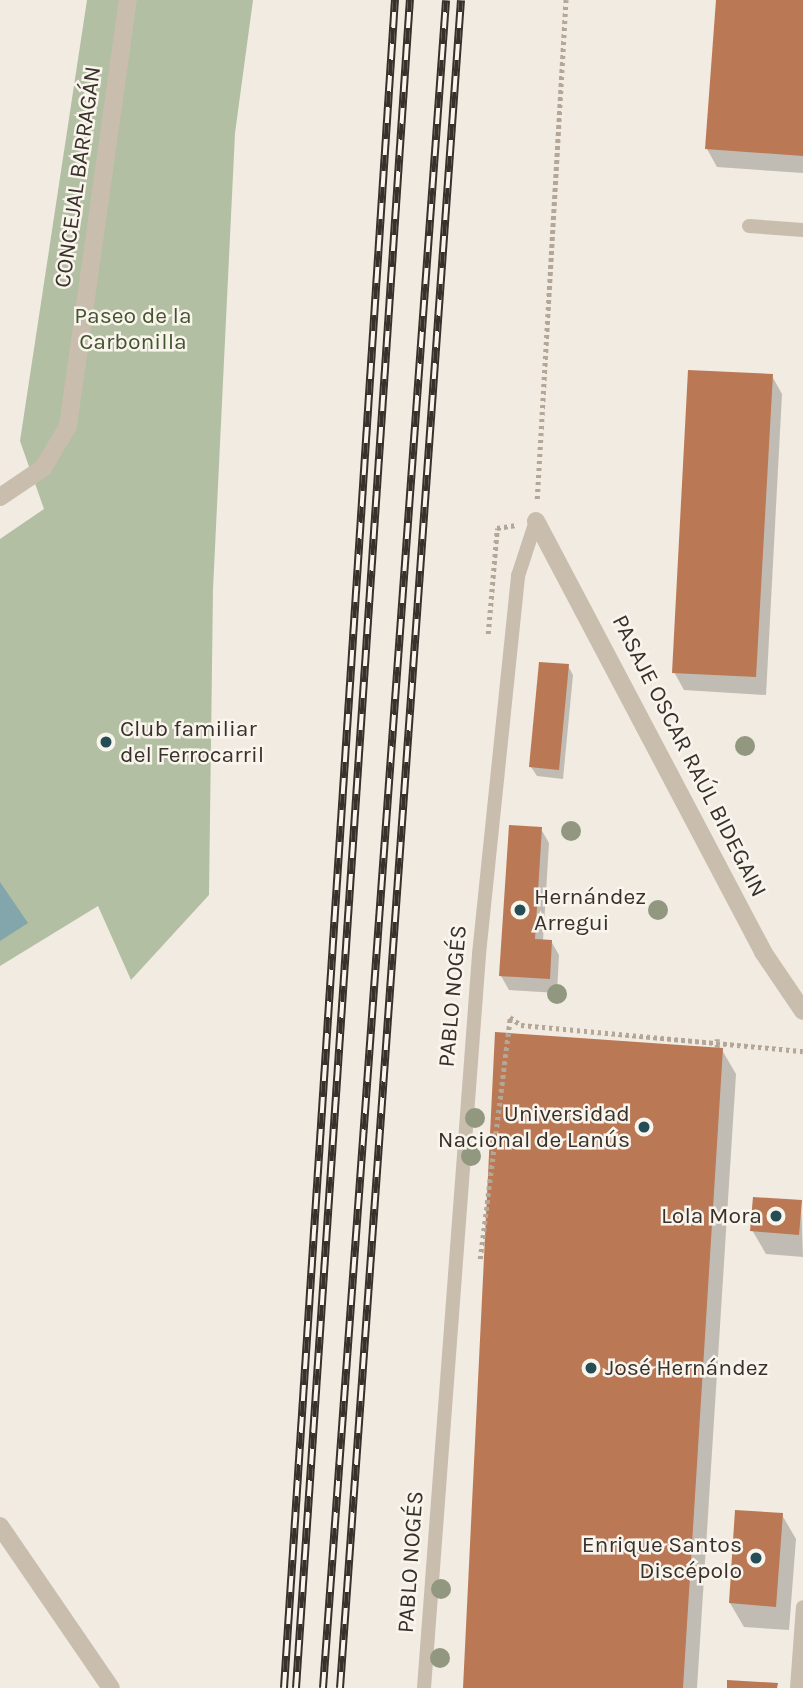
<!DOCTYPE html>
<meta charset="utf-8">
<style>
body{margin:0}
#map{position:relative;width:803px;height:1688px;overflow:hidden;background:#f1ebe1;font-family:Karla,sans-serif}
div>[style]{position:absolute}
.green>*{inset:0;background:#b2bfa2}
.water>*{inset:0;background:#82a6ac}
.shadow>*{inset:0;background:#0003}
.building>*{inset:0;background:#bb7855}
.path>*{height:4.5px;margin-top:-2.25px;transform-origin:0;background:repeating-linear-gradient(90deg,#b4a798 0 3.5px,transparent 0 7px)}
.service>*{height:14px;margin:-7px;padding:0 7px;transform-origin:7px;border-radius:7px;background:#c9bdad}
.pedestrian>*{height:18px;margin:-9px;padding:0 9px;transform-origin:9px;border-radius:9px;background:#c9bdad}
.minor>*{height:18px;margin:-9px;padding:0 9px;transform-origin:9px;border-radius:9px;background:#c9bdad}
.rail>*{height:8px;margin-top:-4px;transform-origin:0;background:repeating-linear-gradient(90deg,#f9f5ed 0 16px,#38302b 0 32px);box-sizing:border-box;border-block:2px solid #38302b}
.trees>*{width:20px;height:20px;margin:-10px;border-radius:50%;background:#929880}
.dots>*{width:19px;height:19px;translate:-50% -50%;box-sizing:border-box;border:4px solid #f9f5ed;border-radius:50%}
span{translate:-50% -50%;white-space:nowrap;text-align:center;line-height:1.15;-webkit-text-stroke:5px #f9f5ed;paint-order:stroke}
.street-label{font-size:23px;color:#38302b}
.park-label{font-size:23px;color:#445431}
.poi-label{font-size:23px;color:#38302b}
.left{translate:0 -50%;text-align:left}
.right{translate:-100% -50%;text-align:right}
</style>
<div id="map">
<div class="green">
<div style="clip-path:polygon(87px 0,253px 0,235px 133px,213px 589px,209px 895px,131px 980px,98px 906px,0 966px,0 539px,44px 509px,20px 441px)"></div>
</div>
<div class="water">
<div style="clip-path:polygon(0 882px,28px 923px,0 941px)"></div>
</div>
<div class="shadow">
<div style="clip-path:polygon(717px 0,803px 0,803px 173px,717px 167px,707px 149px)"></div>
<div style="clip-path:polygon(772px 376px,782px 394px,766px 695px,684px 690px,674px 672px)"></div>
<div style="clip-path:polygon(568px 666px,573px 675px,563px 779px,537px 776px,531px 767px)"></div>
<div style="clip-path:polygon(541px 829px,549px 843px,543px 941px,551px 941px,559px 955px,557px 993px,509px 990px,501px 976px)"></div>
<div style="clip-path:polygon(722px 1050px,736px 1074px,697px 1688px,464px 1688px)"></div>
<div style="clip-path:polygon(801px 1202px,803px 1257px,766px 1254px,752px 1230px)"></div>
<div style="clip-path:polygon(782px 1515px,796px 1539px,789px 1630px,744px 1627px,730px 1603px)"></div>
</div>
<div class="building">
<div style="clip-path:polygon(716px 0,803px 0,803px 156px,705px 149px)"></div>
<div style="clip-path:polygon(688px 370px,773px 374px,756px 677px,672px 673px)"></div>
<div style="clip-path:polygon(539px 662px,569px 664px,559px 770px,529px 767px)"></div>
<div style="clip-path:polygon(509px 825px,542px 827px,535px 939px,552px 940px,550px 979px,499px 976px)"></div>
<div style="clip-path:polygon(495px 1032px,723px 1048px,683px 1688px,463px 1688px)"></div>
<div style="clip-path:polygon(753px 1197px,802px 1200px,799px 1235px,750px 1231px)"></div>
<div style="clip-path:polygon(735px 1510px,783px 1513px,776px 1607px,729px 1603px)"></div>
<div style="clip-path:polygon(727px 1680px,778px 1683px,777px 1688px,727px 1688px)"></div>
</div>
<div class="path">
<div style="left:537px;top:499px;width:500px;rotate:-86.7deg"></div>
<div style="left:488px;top:634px;width:106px;rotate:-85.1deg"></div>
<div style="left:497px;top:528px;width:18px;rotate:-9deg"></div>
<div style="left:717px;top:1048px;width:9px;rotate:-90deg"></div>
<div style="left:480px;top:1259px;width:244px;rotate:-82.9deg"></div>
<div style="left:510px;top:1017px;width:14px;rotate:36deg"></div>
<div style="left:521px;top:1025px;width:283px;rotate:5.3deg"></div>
</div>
<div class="service">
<div style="left:749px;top:226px;width:54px;rotate:4.2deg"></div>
<div style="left:424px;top:1688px;width:736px;rotate:-85.71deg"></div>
<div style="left:479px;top:954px;width:380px;rotate:-84.1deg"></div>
<div style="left:518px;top:576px;width:58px;rotate:-71.9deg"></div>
<div style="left:797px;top:1688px;width:81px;rotate:-85.8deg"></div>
</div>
<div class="pedestrian">
<div style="left:536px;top:521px;width:487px;rotate:62.2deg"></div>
<div style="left:763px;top:952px;width:71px;rotate:55.9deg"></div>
</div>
<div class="minor">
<div style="left:0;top:497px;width:52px;rotate:-34deg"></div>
<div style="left:43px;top:468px;width:49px;rotate:-59.2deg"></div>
<div style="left:68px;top:426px;width:430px;rotate:-82deg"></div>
<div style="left:0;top:1526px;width:196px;rotate:55.6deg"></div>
</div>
<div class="rail">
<div style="left:284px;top:1688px;width:1692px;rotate:-86.24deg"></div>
<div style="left:296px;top:1688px;width:1692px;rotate:-86.14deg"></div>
<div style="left:323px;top:1688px;width:1692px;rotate:-85.83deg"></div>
<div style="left:340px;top:1688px;width:1692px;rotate:-85.9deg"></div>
</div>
<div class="trees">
<div style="left:745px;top:746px"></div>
<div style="left:571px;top:831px"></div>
<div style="left:658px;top:910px"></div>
<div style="left:557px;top:994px"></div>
<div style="left:475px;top:1118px"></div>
<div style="left:471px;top:1156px"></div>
<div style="left:441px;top:1589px"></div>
<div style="left:440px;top:1658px"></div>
</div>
<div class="dots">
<div style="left:106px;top:742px;background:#244d56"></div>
<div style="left:520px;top:910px;background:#244d56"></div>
<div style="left:644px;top:1127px;background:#244d56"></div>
<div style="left:776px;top:1216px;background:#244d56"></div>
<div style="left:591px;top:1368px;background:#244d56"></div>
<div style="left:756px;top:1558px;background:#244d56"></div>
</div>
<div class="street-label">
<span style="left:78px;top:177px;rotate:-82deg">CONCEJAL BARRAGÁN</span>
<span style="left:689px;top:756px;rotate:63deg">PASAJE OSCAR RAÚL BIDEGAIN</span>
<span style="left:453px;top:996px;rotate:-85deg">PABLO NOGÉS</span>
<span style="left:411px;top:1562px;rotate:-86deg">PABLO NOGÉS</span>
</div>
<div class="park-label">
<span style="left:133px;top:329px">Paseo de la<br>Carbonilla</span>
</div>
<div class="poi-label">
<span class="left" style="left:120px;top:742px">Club familiar<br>del Ferrocarril</span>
<span class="left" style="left:534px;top:910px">Hernández<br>Arregui</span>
<span class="right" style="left:630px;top:1127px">Universidad<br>Nacional de Lanús</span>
<span class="right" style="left:762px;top:1216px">Lola Mora</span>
<span class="left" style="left:605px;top:1368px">José Hernández</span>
<span class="right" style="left:742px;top:1558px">Enrique Santos<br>Discépolo</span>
</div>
</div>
